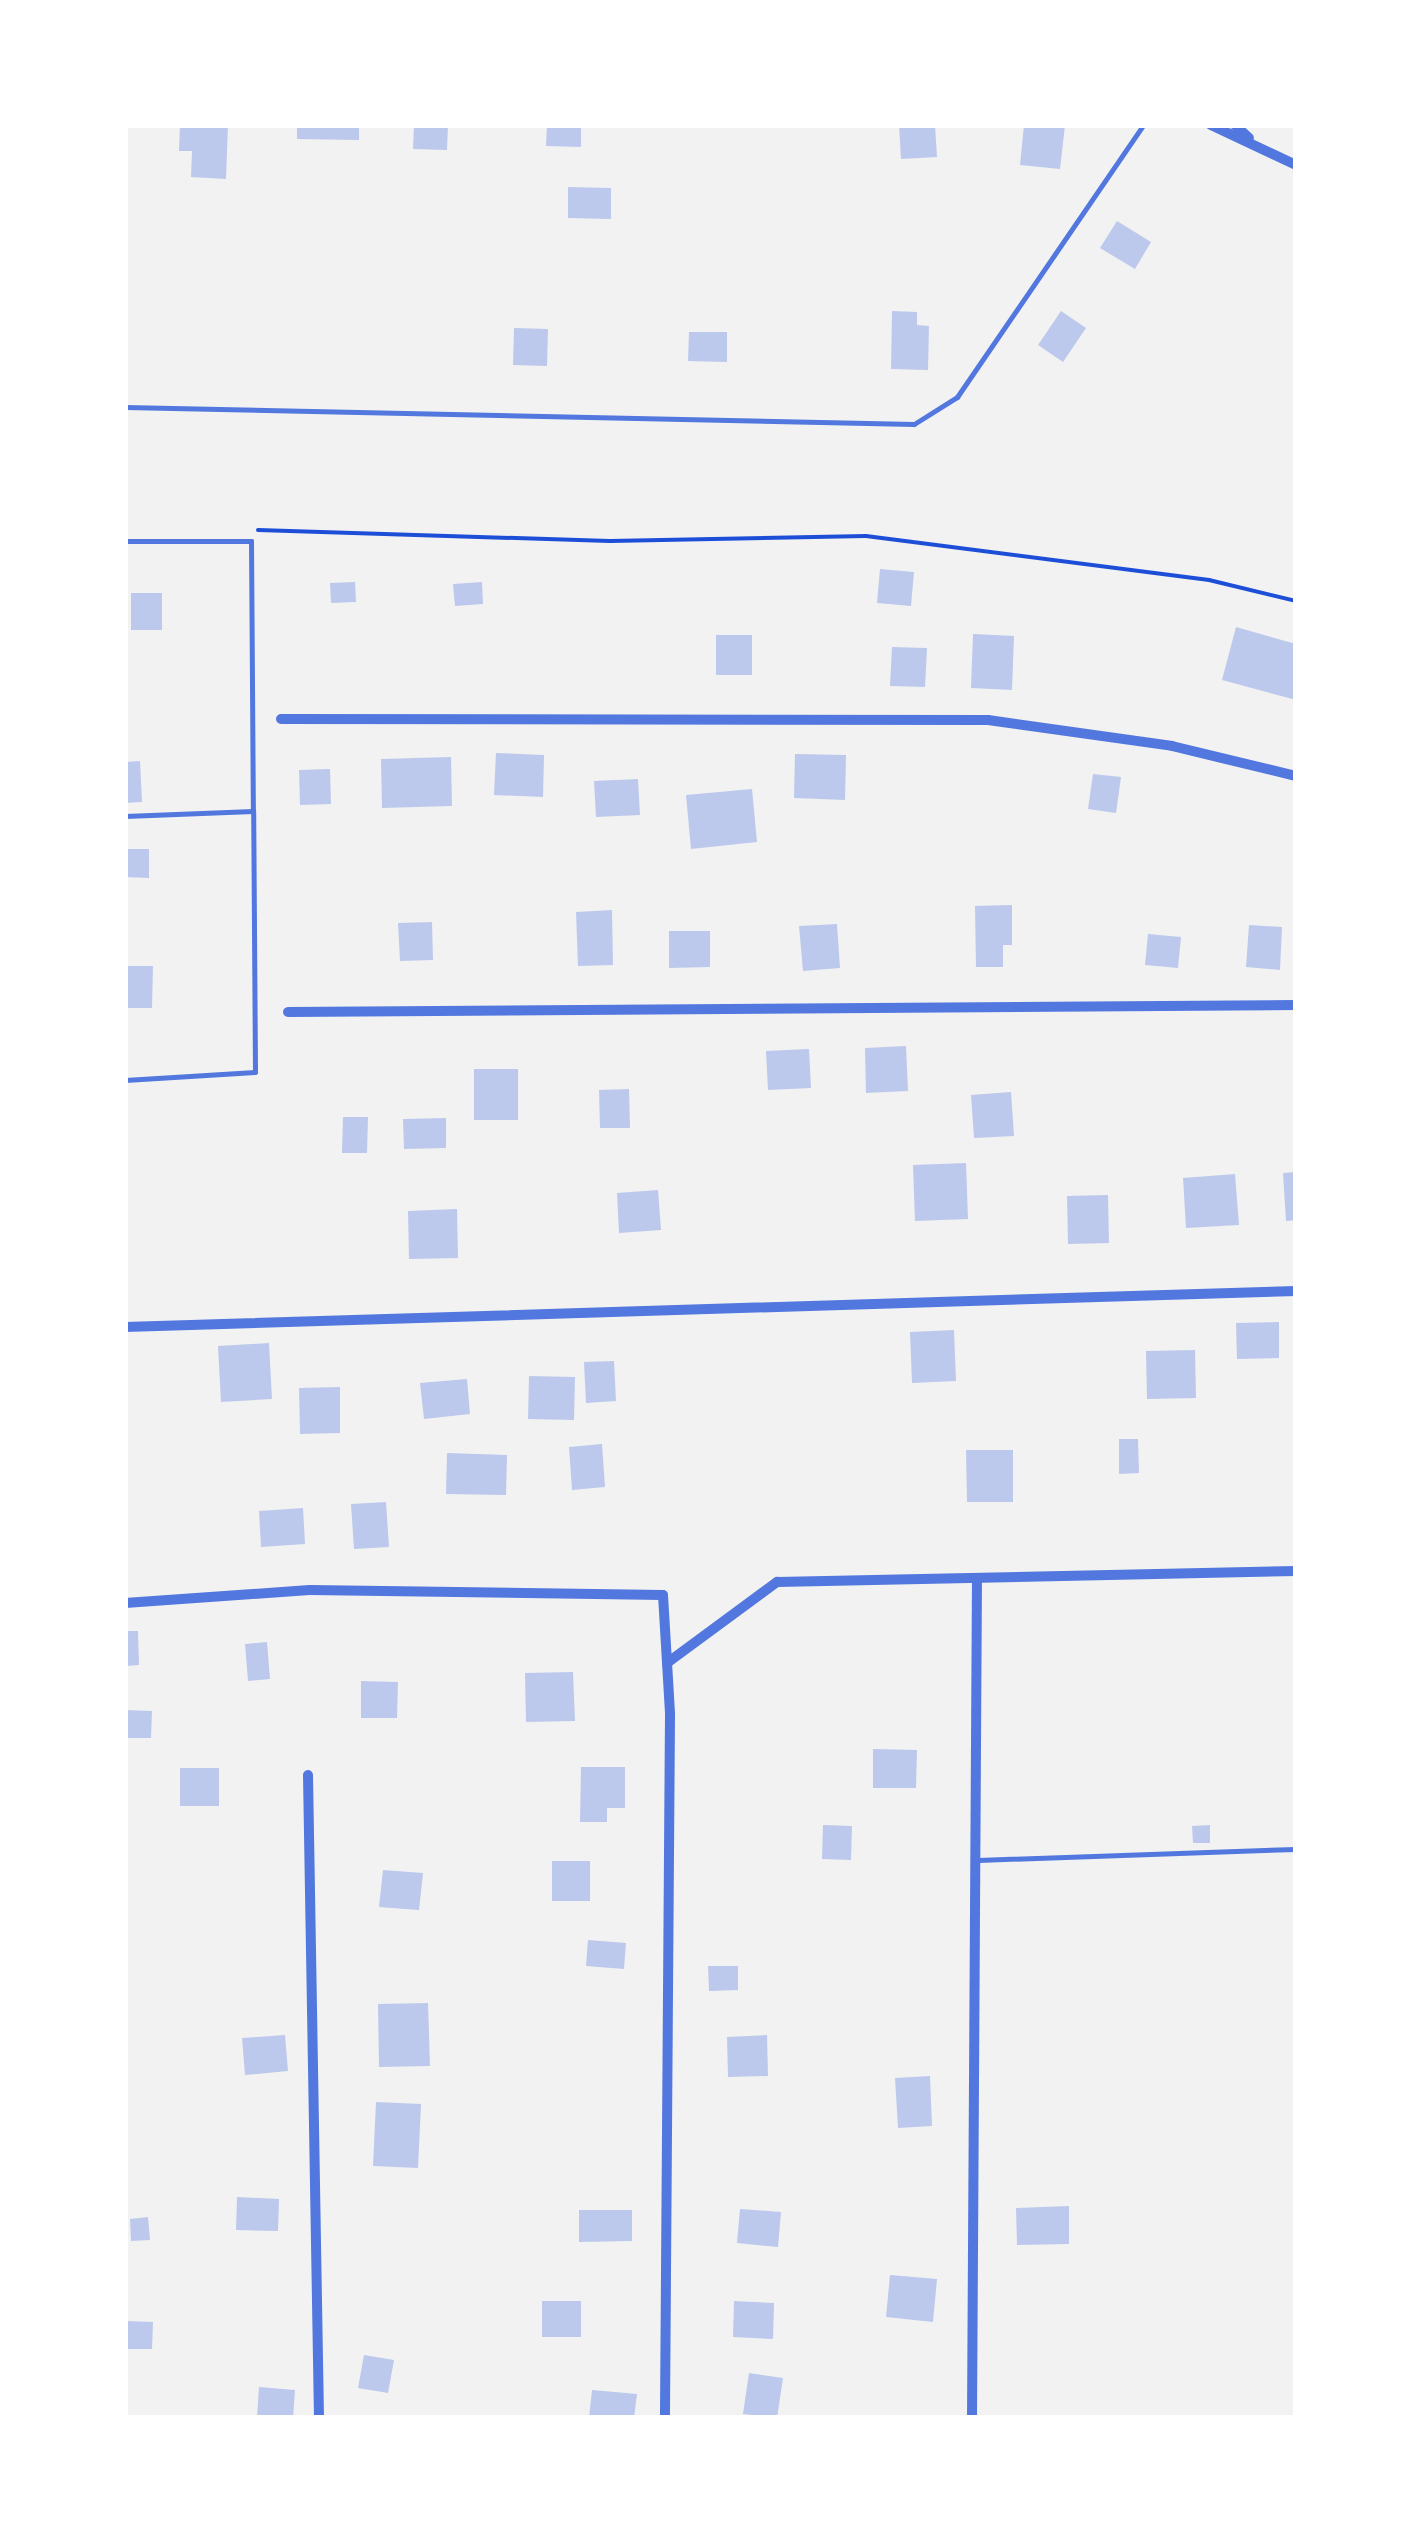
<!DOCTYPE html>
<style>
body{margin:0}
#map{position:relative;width:1421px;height:2543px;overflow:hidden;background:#f2f2f2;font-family:Overpass,sans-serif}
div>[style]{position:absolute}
.building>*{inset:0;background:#bdc9ec}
.path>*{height:4px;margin:-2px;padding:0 2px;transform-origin:2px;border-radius:2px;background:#1d4ed8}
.service>*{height:5px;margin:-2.5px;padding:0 2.5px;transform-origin:2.5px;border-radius:2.5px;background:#5277de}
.minor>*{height:10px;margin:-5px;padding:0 5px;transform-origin:5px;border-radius:5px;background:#5277de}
span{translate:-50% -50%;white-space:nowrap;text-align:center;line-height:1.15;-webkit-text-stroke:8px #fff;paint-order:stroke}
.frame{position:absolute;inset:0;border:128px solid #fff;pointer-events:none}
</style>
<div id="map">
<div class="building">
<div style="clip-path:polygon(180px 125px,228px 125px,226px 179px,191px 177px,192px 151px,179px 151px)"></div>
<div style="clip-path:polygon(297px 125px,359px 125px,359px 140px,297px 139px)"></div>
<div style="clip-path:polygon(414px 125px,448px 125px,447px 150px,413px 149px)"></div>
<div style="clip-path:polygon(547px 125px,581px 125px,581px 147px,546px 146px)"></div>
<div style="clip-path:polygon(899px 125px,935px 125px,937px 157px,901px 159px)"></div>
<div style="clip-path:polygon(1024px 125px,1065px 125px,1060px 169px,1020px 165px)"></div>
<div style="clip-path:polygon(568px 187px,611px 188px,611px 219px,568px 218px)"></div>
<div style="clip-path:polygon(1117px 221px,1151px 242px,1135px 269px,1100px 248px)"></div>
<div style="clip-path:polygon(892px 311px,917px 312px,917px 325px,929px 326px,928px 370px,891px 369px)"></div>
<div style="clip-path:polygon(1061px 311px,1086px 328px,1063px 362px,1038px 345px)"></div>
<div style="clip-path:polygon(514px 328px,548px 329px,547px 366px,513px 365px)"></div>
<div style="clip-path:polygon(689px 332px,727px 332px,727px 362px,688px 361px)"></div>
<div style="clip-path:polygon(880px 569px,914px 572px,911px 606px,877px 603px)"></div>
<div style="clip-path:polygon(355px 582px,356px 602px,331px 603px,330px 583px)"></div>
<div style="clip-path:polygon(482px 582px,483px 604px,455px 606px,453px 584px)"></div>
<div style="clip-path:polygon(131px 593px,162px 593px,162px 630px,131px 630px)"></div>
<div style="clip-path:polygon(1236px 627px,1296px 644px,1296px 700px,1222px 680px)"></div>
<div style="clip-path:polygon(973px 634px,1014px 636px,1012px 690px,971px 688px)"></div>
<div style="clip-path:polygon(716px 635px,752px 635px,752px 675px,716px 675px)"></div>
<div style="clip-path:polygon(892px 647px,927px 648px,925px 687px,890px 686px)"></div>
<div style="clip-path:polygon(496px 753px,544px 755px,543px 797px,494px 795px)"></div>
<div style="clip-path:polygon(795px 754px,846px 755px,845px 800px,794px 798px)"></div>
<div style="clip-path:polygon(451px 757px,452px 806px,382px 808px,381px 759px)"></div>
<div style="clip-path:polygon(140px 761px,142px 802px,125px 803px,125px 762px)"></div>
<div style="clip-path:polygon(330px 769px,331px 804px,300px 805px,299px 770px)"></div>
<div style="clip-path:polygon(1093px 774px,1121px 777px,1116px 813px,1088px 809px)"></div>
<div style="clip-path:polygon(638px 779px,640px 815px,596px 817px,594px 781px)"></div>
<div style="clip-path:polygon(752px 789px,757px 842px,691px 849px,686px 795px)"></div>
<div style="clip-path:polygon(125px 849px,149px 849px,149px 878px,125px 877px)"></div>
<div style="clip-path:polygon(1012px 905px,1012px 945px,1003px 945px,1003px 967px,976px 967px,975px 906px)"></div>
<div style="clip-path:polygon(612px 910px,613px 965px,578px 966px,576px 912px)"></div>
<div style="clip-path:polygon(432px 922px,433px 960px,400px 961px,398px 923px)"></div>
<div style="clip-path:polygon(837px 924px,840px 968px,803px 971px,799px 926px)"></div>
<div style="clip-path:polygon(1249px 925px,1282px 927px,1280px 970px,1246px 967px)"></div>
<div style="clip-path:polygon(669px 931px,710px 931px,710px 967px,669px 968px)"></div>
<div style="clip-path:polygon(1148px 934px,1181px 937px,1178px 968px,1145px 965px)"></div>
<div style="clip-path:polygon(125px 966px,153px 966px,152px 1008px,125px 1008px)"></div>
<div style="clip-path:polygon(906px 1046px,908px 1091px,866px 1093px,865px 1048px)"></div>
<div style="clip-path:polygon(809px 1049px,811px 1088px,768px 1090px,766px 1051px)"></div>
<div style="clip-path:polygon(474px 1069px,518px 1069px,518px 1120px,474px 1120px)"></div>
<div style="clip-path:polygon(629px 1089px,630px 1128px,600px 1128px,599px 1090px)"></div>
<div style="clip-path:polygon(1011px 1092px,1014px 1136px,974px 1138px,971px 1095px)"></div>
<div style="clip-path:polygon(343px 1117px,368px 1117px,367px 1153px,342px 1153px)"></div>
<div style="clip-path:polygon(446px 1118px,446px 1148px,404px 1149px,403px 1119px)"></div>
<div style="clip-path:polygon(966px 1163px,968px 1219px,915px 1221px,913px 1165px)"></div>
<div style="clip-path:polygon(1296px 1172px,1296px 1220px,1286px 1221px,1283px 1173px)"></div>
<div style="clip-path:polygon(1235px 1174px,1239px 1225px,1186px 1228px,1183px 1178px)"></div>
<div style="clip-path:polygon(658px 1190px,661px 1230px,619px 1233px,617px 1193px)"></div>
<div style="clip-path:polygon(1108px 1195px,1109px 1243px,1068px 1244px,1067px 1196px)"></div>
<div style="clip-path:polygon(457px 1209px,458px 1258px,409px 1259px,408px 1211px)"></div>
<div style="clip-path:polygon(1279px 1322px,1279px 1358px,1237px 1359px,1236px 1323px)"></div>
<div style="clip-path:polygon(954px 1330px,956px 1381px,912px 1383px,910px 1332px)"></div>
<div style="clip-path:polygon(269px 1343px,272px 1399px,221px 1402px,218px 1346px)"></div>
<div style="clip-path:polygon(1195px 1350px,1196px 1398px,1147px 1399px,1146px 1351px)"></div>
<div style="clip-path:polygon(614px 1361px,616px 1401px,586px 1403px,584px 1362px)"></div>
<div style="clip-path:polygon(529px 1376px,575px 1377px,574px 1420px,528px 1419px)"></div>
<div style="clip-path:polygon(467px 1379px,470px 1414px,424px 1419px,420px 1383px)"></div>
<div style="clip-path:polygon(340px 1387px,340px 1433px,300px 1434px,299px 1388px)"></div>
<div style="clip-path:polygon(1119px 1439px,1138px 1439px,1139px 1473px,1119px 1474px)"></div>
<div style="clip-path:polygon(602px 1444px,605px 1487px,572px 1490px,569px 1447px)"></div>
<div style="clip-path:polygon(966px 1450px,1013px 1450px,1013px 1502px,967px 1502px)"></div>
<div style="clip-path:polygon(447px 1453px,507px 1455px,506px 1495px,446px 1494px)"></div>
<div style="clip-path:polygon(386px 1502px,389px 1547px,354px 1549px,351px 1504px)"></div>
<div style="clip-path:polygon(303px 1508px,305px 1544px,261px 1547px,259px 1511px)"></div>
<div style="clip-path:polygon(125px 1631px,138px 1631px,139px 1665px,125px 1666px)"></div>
<div style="clip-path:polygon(267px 1642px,270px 1679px,248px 1681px,245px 1644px)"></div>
<div style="clip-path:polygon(573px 1672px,575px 1721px,526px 1722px,525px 1673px)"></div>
<div style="clip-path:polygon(361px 1681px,398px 1682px,397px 1718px,361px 1718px)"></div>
<div style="clip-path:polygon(125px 1710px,152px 1711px,151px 1738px,125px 1738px)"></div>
<div style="clip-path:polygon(873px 1749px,917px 1750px,916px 1788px,873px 1788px)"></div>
<div style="clip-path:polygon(581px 1767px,625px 1767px,625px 1808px,607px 1808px,607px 1822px,580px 1822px)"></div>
<div style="clip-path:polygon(180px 1768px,219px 1768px,219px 1806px,180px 1806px)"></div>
<div style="clip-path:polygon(823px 1825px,852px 1826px,851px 1860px,822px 1859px)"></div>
<div style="clip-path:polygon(1210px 1825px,1210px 1843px,1193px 1843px,1192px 1826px)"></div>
<div style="clip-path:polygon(552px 1861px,590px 1861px,590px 1901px,552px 1901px)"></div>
<div style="clip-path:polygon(383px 1870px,423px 1873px,419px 1910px,379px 1907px)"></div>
<div style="clip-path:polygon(588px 1940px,626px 1943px,624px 1969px,586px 1966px)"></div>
<div style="clip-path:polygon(708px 1966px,738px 1966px,738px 1990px,709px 1991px)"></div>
<div style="clip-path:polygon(428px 2003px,430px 2066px,379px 2067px,378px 2004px)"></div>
<div style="clip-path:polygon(285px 2035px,288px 2071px,245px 2075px,242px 2038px)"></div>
<div style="clip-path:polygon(767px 2035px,768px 2076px,728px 2077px,727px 2037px)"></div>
<div style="clip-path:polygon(930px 2076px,932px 2126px,898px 2128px,895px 2078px)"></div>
<div style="clip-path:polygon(376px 2102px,421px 2104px,418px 2168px,373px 2166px)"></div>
<div style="clip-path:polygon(237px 2197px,279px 2199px,278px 2231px,236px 2230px)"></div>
<div style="clip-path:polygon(1069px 2206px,1069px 2244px,1017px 2245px,1016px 2208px)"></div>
<div style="clip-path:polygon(740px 2209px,781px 2212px,778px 2247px,737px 2243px)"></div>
<div style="clip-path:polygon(579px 2210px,632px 2210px,632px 2241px,579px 2242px)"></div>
<div style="clip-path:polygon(148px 2217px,150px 2240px,131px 2241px,130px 2219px)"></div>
<div style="clip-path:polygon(890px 2275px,937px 2279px,933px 2322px,886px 2317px)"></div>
<div style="clip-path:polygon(542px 2301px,581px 2301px,581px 2337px,542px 2337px)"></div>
<div style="clip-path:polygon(734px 2301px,774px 2303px,773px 2339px,733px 2337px)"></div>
<div style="clip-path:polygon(125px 2321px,153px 2322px,152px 2349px,125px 2349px)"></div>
<div style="clip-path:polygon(364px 2355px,394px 2360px,388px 2393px,358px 2388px)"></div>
<div style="clip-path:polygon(749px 2373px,783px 2378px,777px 2418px,743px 2414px)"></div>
<div style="clip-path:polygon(259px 2387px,295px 2390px,293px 2418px,257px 2418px)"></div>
<div style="clip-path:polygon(592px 2390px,637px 2394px,634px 2418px,589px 2418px)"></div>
</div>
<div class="path">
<div style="left:258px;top:530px;width:352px;rotate:1.8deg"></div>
<div style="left:610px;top:541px;width:256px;rotate:-1.1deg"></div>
<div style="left:866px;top:536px;width:346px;rotate:7.3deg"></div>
<div style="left:1209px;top:580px;width:89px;rotate:13.6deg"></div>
</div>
<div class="service">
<div style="left:125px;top:407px;width:789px;rotate:1.23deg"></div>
<div style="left:914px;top:424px;width:51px;rotate:-32.1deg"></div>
<div style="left:957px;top:397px;width:330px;rotate:-55.6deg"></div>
<div style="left:125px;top:541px;width:126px"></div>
<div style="left:251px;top:541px;width:270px;rotate:89.6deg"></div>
<div style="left:253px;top:811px;width:128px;rotate:177.8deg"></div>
<div style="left:125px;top:1080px;width:130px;rotate:-3.5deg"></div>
<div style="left:255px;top:1072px;width:261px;rotate:-90.4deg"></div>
<div style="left:978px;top:1860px;width:318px;rotate:-2deg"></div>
</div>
<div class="minor">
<div style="left:1211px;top:125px;width:94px;rotate:25.2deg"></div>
<div style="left:1235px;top:125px;width:19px;rotate:43deg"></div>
<div style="left:281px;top:719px;width:707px;rotate:0.08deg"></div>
<div style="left:988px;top:720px;width:186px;rotate:8deg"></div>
<div style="left:1172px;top:746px;width:128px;rotate:13.6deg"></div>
<div style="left:288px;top:1012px;width:1008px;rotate:-0.4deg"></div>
<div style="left:125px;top:1327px;width:1172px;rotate:-1.76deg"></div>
<div style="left:125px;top:1603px;width:185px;rotate:-4deg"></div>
<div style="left:310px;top:1590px;width:353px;rotate:0.8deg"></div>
<div style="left:663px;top:1595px;width:119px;rotate:86.6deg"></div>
<div style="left:670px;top:1714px;width:704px;rotate:90.41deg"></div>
<div style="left:667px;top:1663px;width:137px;rotate:-36.4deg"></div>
<div style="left:777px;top:1582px;width:519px;rotate:-1.21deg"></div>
<div style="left:308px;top:1775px;width:643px;rotate:89.02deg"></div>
<div style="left:972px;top:2418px;width:840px;rotate:-89.66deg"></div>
</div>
<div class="frame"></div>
</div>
